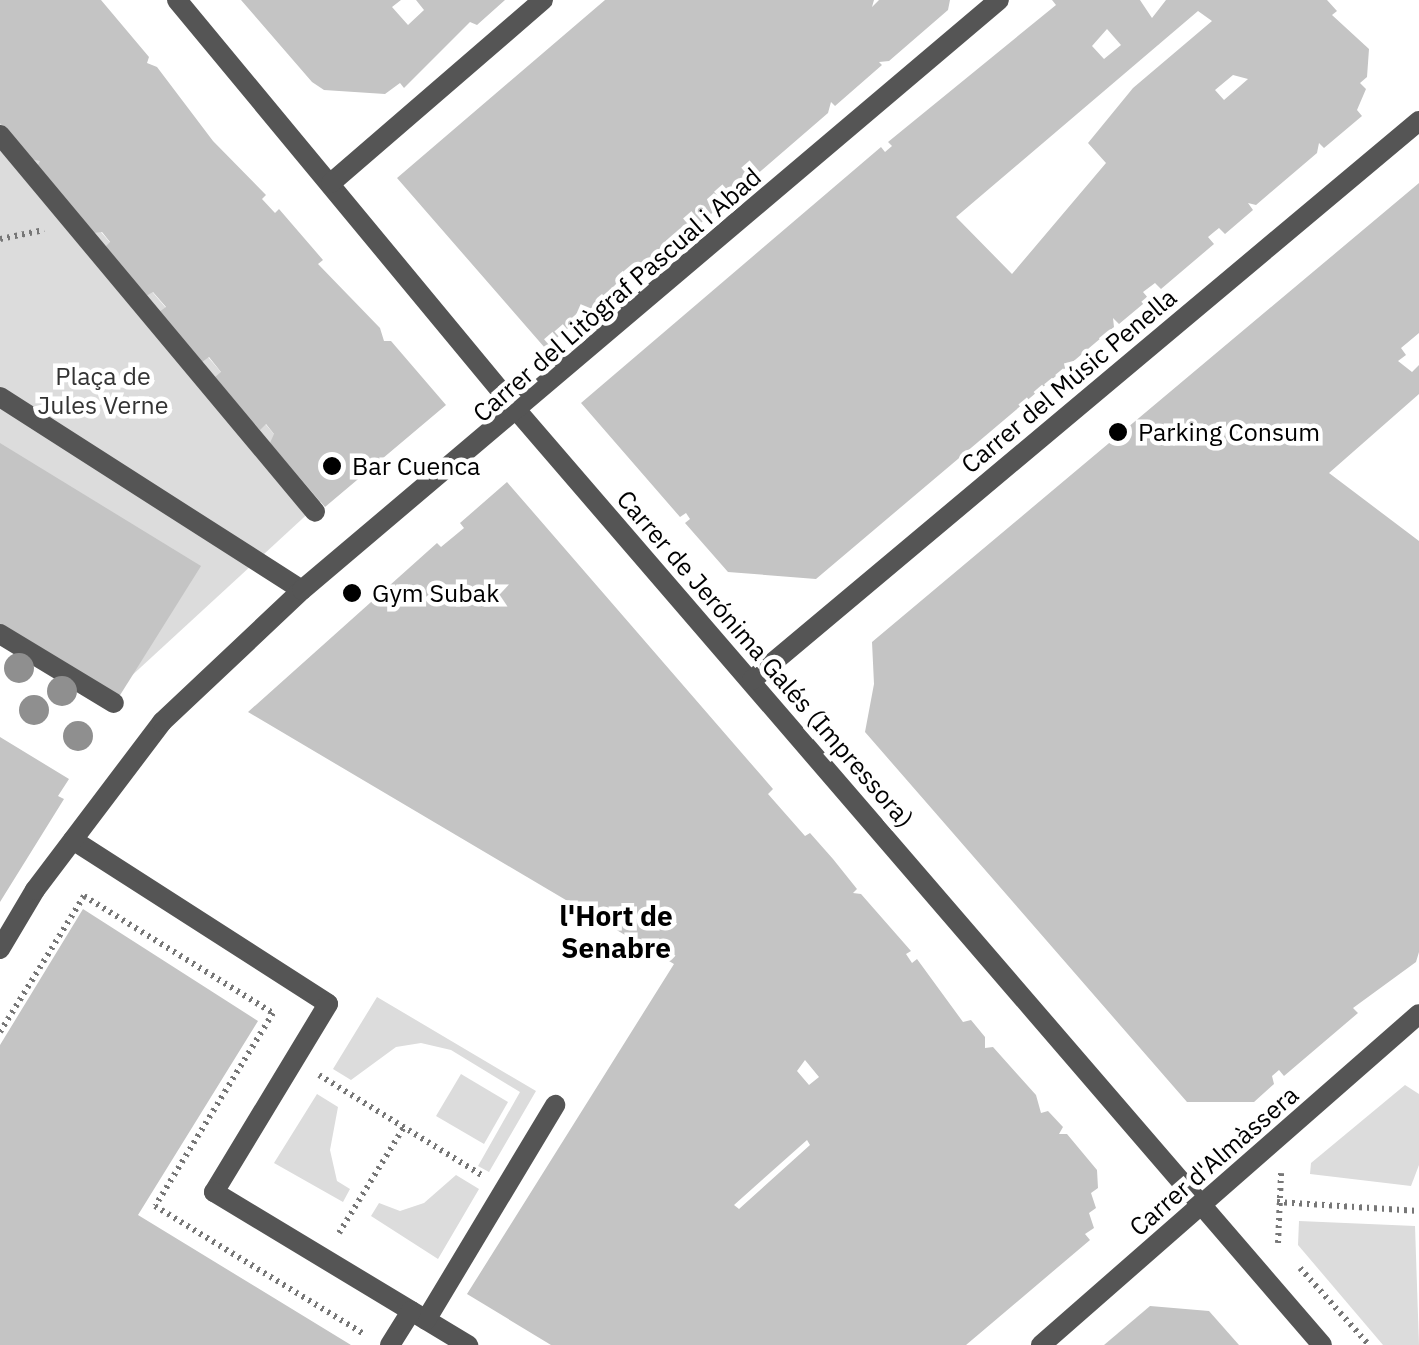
<!DOCTYPE html>
<meta charset="utf-8">
<style>
body{margin:0}
#map{position:relative;width:1419px;height:1345px;overflow:hidden;background:#fff;font-family:"IBM Plex Sans",sans-serif}
div>[style]{position:absolute}
.green>*{inset:0;background:#dcdcdc}
.building>*{inset:0;background:#c4c4c4}
.path>*{height:6px;margin-top:-3px;transform-origin:0;background:repeating-linear-gradient(90deg,#777 0 2.5px,transparent 0 7.5px)}
.street>*{height:20px;margin:-10px;padding:0 10px;transform-origin:10px;border-radius:10px;background:#555}
.trees>*{width:30px;height:30px;margin:-15px;border-radius:50%;background:#8f8f8f}
.dots>*{width:28px;height:28px;translate:-50% -50%;box-sizing:border-box;border:5px solid #fff;border-radius:50%}
span{translate:-50% -50%;white-space:nowrap;text-align:center;line-height:1.15;-webkit-text-stroke:9px #fff;paint-order:stroke}
.street-label{font-size:25px;color:#000}
.park-label{font-size:25px;color:#333}
.poi-label{font-size:25px;color:#000}
.left{translate:0 -50%;text-align:left}
.neighbourhood-label{font-size:28px;color:#000;font-weight:700}
</style>
<div id="map">
<div class="green">
<div style="clip-path:polygon(0 114px,327px 496px,115px 691px,0 451px)"></div>
<div style="clip-path:polygon(377px 997px,536px 1091px,489px 1172px,478px 1166px,520px 1092px,451px 1050px,421px 1043px,396px 1047px,351px 1080px,333px 1069px)"></div>
<div style="clip-path:polygon(461px 1074px,508px 1102px,484px 1144px,436px 1116px)"></div>
<div style="clip-path:polygon(1405px 1085px,1419px 1094px,1419px 1165px,1411px 1186px,1310px 1174px,1311px 1163px)"></div>
<div style="clip-path:polygon(317px 1094px,338px 1107px,330px 1150px,337px 1181px,350px 1189px,343px 1202px,274px 1163px)"></div>
<div style="clip-path:polygon(456px 1175px,479px 1189px,438px 1259px,371px 1216px,379px 1203px,400px 1211px,424px 1203px)"></div>
<div style="clip-path:polygon(1299px 1221px,1415px 1226px,1419px 1345px,1383px 1345px,1298px 1245px)"></div>
</div>
<div class="building">
<div style="clip-path:polygon(0 0,101px 0,149px 57px,147px 63px,157px 67px,213px 141px,266px 195px,262px 199px,275px 213px,279px 209px,323px 260px,318px 264px,380px 328px,384px 341px,391px 341px,446px 405px,325px 507px,270px 443px,274px 434px,266px 424px,260px 430px,215px 377px,221px 372px,209px 357px,202px 362px,159px 312px,166px 307px,153px 292px,146px 296px,105px 247px,110px 242px,102px 232px,93px 233px,37px 167px,40px 161px,30px 159px,0 123px)"></div>
<div style="clip-path:polygon(241px 0,401px 0,392px 7px,408px 25px,424px 10px,416px 0,505px 0,477px 25px,470px 22px,404px 88px,400px 83px,385px 94px,324px 90px,312px 82px)"></div>
<div style="clip-path:polygon(605px 0,874px 0,872px 7px,879px 0,950px 0,948px 10px,889px 61px,879px 62px,882px 65px,835px 106px,831px 102px,828px 113px,644px 272px,639px 267px,545px 348px,397px 178px)"></div>
<div style="clip-path:polygon(evenodd,1052px 0,1140px 0,1152px 18px,1166px 0,1327px 0,1337px 11px,1332px 15px,1369px 49px,1367px 77px,1360px 83px,1366px 89px,1357px 110px,1362px 116px,1324px 148px,1319px 143px,1317px 153px,1256px 205px,1248px 203px,1253px 210px,1225px 234px,1219px 228px,1214px 232px,1208px 237px,1214px 244px,1161px 289px,1155px 283px,1143px 292px,1149px 299px,1119px 324px,1113px 318px,1114px 327px,816px 579px,728px 572px,685px 523px,690px 519px,686px 513px,680px 517px,581px 403px,881px 147px,885px 152px,892px 146px,888px 142px,1056px 5px,1052px 0,1198px 11px,1212px 21px,1133px 88px,1088px 143px,1106px 163px,1012px 274px,956px 217px,1198px 11px,1052px 0,1107px 29px,1121px 45px,1104px 59px,1092px 46px,1107px 29px,1052px 0,1233px 75px,1248px 79px,1224px 100px,1215px 90px,1233px 75px)"></div>
<div style="clip-path:polygon(1419px 183px,1419px 333px,1401px 348px,1406px 355px,1398px 361px,1412px 372px,1419px 365px,1419px 394px,1329px 473px,1419px 541px,1419px 952px,1416px 962px,1353px 1008px,1358px 1013px,1284px 1076px,1279px 1070px,1272px 1076px,1274px 1084px,1254px 1102px,1187px 1102px,865px 732px,874px 684px,872px 642px)"></div>
<div style="clip-path:polygon(0 443px,201px 566px,117px 700px,0 629px)"></div>
<div style="clip-path:polygon(evenodd,507px 482px,773px 789px,768px 794px,805px 836px,810px 833px,833px 859px,857px 889px,853px 893px,861px 894px,911px 951px,906px 954px,912px 963px,917px 959px,963px 1022px,971px 1020px,985px 1037px,985px 1048px,993px 1047px,1036px 1095px,1041px 1113px,1048px 1111px,1063px 1127px,1059px 1134px,1067px 1134px,1097px 1170px,1098px 1188px,1091px 1193px,1096px 1208px,1089px 1213px,1094px 1228px,1085px 1234px,1090px 1240px,966px 1345px,551px 1345px,467px 1294px,674px 964px,248px 712px,437px 543px,441px 547px,464px 528px,460px 523px,507px 482px,805px 1060px,819px 1077px,809px 1085px,797px 1071px,805px 1060px,507px 482px,807px 1140px,810px 1145px,739px 1209px,734px 1205px,807px 1140px)"></div>
<div style="clip-path:polygon(0 737px,69px 779px,58px 796px,64px 799px,0 902px)"></div>
<div style="clip-path:polygon(83px 909px,258px 1021px,138px 1215px,351px 1345px,0 1345px,0 1045px)"></div>
<div style="clip-path:polygon(1150px 1306px,1209px 1311px,1239px 1345px,1104px 1345px)"></div>
</div>
<div class="path">
<div style="left:0;top:239px;width:45px;rotate:-11.6deg"></div>
<div style="left:0;top:1032px;width:160px;rotate:-58.3deg"></div>
<div style="left:84px;top:896px;width:222px;rotate:31.8deg"></div>
<div style="left:273px;top:1013px;width:226px;rotate:121.4deg"></div>
<div style="left:155px;top:1206px;width:245px;rotate:31.5deg"></div>
<div style="left:319px;top:1075px;width:193px;rotate:31.6deg"></div>
<div style="left:1277px;top:1202px;width:142px;rotate:3.6deg"></div>
<div style="left:339px;top:1233px;width:124px;rotate:-58.5deg"></div>
<div style="left:1278px;top:1243px;width:70px;rotate:-87.5deg"></div>
<div style="left:1300px;top:1268px;width:103px;rotate:48.1deg"></div>
</div>
<div class="street">
<div style="left:177px;top:0;width:536px;rotate:50.37deg"></div>
<div style="left:519px;top:413px;width:1230px;rotate:49.25deg"></div>
<div style="left:0;top:135px;width:491px;rotate:50.1deg"></div>
<div style="left:331px;top:183px;width:280px;rotate:-40.8deg"></div>
<div style="left:0;top:397px;width:358px;rotate:32.6deg"></div>
<div style="left:0;top:634px;width:133px;rotate:31.2deg"></div>
<div style="left:752px;top:680px;width:870px;rotate:-39.97deg"></div>
<div style="left:73px;top:840px;width:303px;rotate:32.7deg"></div>
<div style="left:328px;top:1004px;width:220px;rotate:121.2deg"></div>
<div style="left:214px;top:1192px;width:297px;rotate:31.1deg"></div>
<div style="left:0;top:949px;width:69px;rotate:-59.3deg"></div>
<div style="left:35px;top:890px;width:211px;rotate:-52.9deg"></div>
<div style="left:162px;top:722px;width:192px;rotate:-43.3deg"></div>
<div style="left:302px;top:590px;width:913px;rotate:-40.25deg"></div>
<div style="left:426px;top:1320px;width:251px;rotate:-59deg"></div>
<div style="left:390px;top:1345px;width:40px;rotate:-58deg"></div>
<div style="left:1041px;top:1345px;width:502px;rotate:-41.21deg"></div>
</div>
<div class="trees">
<div style="left:19px;top:668px"></div>
<div style="left:62px;top:691px"></div>
<div style="left:34px;top:710px"></div>
<div style="left:78px;top:736px"></div>
</div>
<div class="dots">
<div style="left:1118px;top:432px;background:#000"></div>
<div style="left:332px;top:466px;background:#000"></div>
<div style="left:352px;top:593px;background:#000"></div>
</div>
<div class="street-label">
<span style="left:617px;top:295px;rotate:-41deg">Carrer del Litògraf Pascual i Abad</span>
<span style="left:1069px;top:381px;rotate:-40deg">Carrer del Músic Penella</span>
<span style="left:765px;top:659px;rotate:49deg">Carrer de Jerónima Galés (Impressora)</span>
<span style="left:1214px;top:1161px;rotate:-41deg">Carrer d'Almàssera</span>
</div>
<div class="park-label">
<span style="left:103px;top:391px">Plaça de<br>Jules Verne</span>
</div>
<div class="poi-label">
<span class="left" style="left:1138px;top:432px">Parking Consum</span>
<span class="left" style="left:352px;top:466px">Bar Cuenca</span>
<span class="left" style="left:372px;top:593px">Gym Subak</span>
</div>
<div class="neighbourhood-label">
<span style="left:616px;top:932px">l'Hort de<br>Senabre</span>
</div>
</div>
